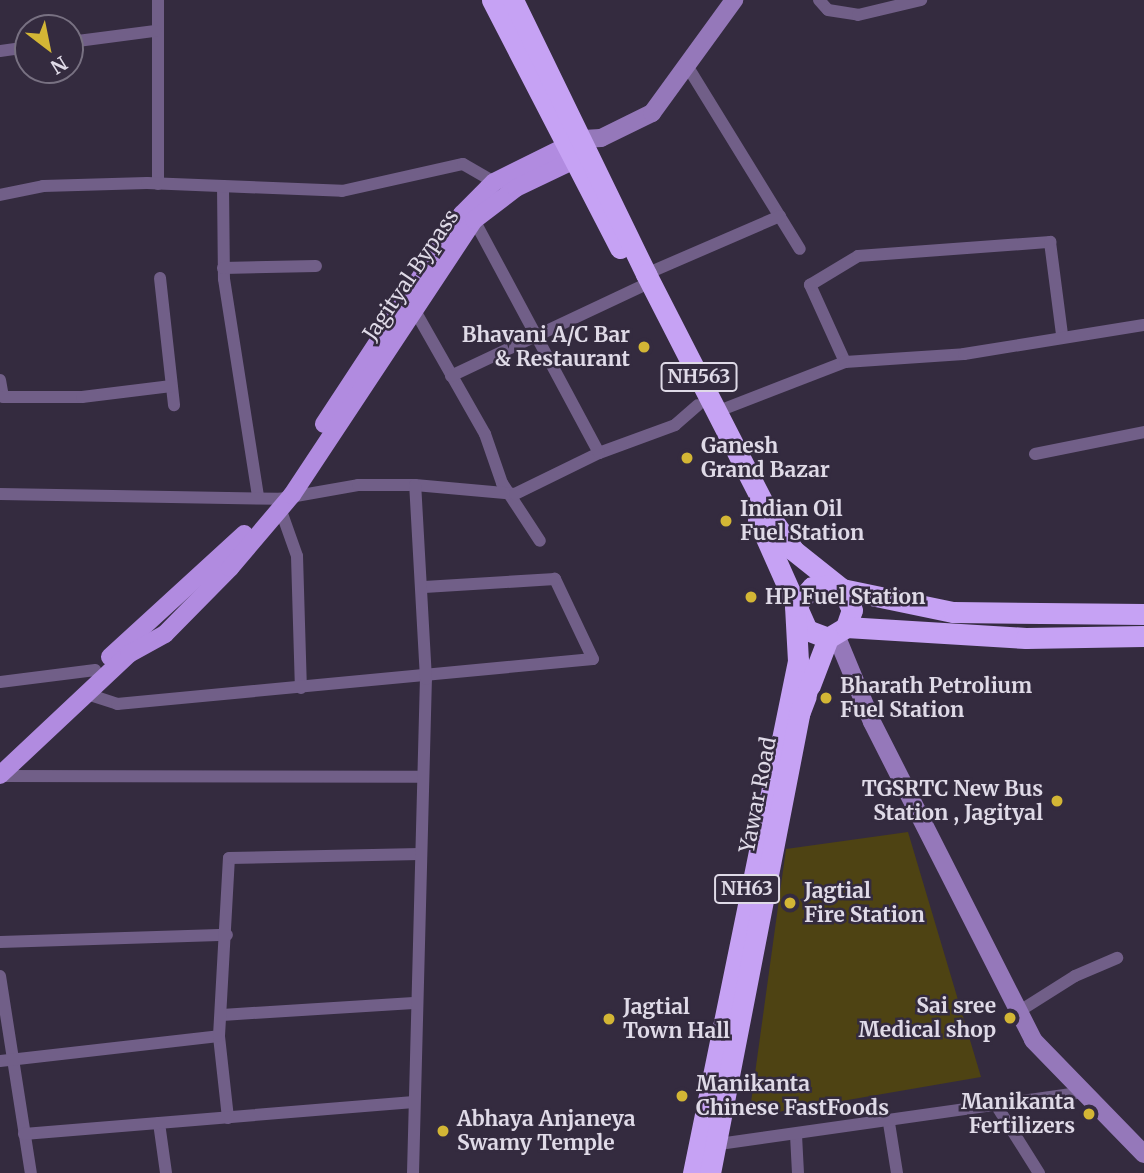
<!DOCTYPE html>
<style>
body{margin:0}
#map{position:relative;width:1144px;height:1173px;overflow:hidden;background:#342b3f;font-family:Merriweather,serif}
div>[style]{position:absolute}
.green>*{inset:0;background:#4e4313}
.street>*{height:12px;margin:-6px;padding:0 6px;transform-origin:6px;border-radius:6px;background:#715f88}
.secondary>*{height:18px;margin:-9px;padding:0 9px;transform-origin:9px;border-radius:9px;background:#9578ba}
.primary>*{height:18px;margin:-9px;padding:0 9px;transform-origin:9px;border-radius:9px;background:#b18be0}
.highway>*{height:21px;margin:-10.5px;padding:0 10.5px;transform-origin:10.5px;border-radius:10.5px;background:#c6a2f4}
.dots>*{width:19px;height:19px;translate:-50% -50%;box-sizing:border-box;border:4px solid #342b3f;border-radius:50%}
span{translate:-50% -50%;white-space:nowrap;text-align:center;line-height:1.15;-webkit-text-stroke:5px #342b3f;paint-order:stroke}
.shield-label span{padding:2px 5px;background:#342b3f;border:2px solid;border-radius:5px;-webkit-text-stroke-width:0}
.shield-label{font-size:19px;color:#dfdae7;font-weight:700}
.street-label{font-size:21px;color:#dfdae7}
.poi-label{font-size:21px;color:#dfdae7;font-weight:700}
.right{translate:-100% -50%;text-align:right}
.left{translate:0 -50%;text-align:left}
.north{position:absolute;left:14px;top:14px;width:70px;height:70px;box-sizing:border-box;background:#342b3f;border:2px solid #787182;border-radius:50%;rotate:148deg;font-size:19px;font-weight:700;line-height:28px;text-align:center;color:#dfdae7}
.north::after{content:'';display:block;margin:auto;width:24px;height:32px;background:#d3b635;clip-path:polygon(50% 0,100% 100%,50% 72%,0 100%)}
</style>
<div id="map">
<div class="green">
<div style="clip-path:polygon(908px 832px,981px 1077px,749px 1117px,786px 849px)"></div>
</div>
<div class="street">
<div style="left:158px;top:0;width:184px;rotate:90deg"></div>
<div style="left:819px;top:0;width:13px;rotate:48deg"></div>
<div style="left:828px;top:10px;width:30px;rotate:9deg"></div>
<div style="left:858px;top:15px;width:65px;rotate:-13.4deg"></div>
<div style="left:70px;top:42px;width:86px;rotate:-7.4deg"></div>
<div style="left:0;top:51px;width:28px;rotate:-8deg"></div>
<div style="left:686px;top:64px;width:217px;rotate:58.4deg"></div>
<div style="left:223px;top:186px;width:93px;rotate:89.4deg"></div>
<div style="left:224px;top:279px;width:221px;rotate:81.1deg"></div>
<div style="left:0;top:195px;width:44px;rotate:-11.8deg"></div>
<div style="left:43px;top:186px;width:104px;rotate:-1.7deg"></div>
<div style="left:147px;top:183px;width:195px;rotate:2.3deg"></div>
<div style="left:342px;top:191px;width:124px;rotate:-12.6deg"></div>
<div style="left:463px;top:164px;width:36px;rotate:30deg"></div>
<div style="left:223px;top:268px;width:93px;rotate:-1.2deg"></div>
<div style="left:646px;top:274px;width:146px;rotate:-23.4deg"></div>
<div style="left:160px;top:278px;width:128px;rotate:83.7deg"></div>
<div style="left:414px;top:309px;width:144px;rotate:60.4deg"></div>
<div style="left:485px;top:434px;width:52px;rotate:70.9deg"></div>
<div style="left:502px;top:483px;width:69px;rotate:56.8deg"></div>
<div style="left:845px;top:362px;width:85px;rotate:-114.4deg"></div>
<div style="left:810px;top:285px;width:56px;rotate:-31.1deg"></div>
<div style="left:858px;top:256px;width:193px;rotate:-4.2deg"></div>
<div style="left:1050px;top:242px;width:94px;rotate:82.6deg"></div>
<div style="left:451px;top:376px;width:209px;rotate:-25.2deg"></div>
<div style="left:0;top:380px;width:17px;rotate:80deg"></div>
<div style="left:3px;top:397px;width:79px"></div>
<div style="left:82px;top:397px;width:90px;rotate:-7deg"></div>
<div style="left:716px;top:412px;width:138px;rotate:-21.2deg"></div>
<div style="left:845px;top:362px;width:119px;rotate:-3.8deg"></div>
<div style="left:964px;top:354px;width:182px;rotate:-9.2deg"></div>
<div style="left:599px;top:453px;width:81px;rotate:-20.2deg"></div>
<div style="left:675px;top:425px;width:30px;rotate:-41deg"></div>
<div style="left:1035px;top:454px;width:111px;rotate:-11.4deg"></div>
<div style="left:0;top:494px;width:279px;rotate:1deg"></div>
<div style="left:279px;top:499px;width:80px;rotate:-10deg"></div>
<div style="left:358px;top:485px;width:57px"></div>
<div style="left:415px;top:485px;width:100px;rotate:5.1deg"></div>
<div style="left:515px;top:494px;width:93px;rotate:-26deg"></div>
<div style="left:599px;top:453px;width:264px;rotate:-118.2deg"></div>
<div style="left:280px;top:508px;width:51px;rotate:70.5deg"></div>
<div style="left:297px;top:556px;width:132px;rotate:88.3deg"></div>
<div style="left:0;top:682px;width:96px;rotate:-7.2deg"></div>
<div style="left:87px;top:694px;width:32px;rotate:18deg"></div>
<div style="left:117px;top:704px;width:478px;rotate:-5.4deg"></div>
<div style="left:593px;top:659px;width:89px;rotate:-115.4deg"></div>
<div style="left:555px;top:579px;width:131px;rotate:176.5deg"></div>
<div style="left:0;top:776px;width:422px;rotate:0.1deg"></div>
<div style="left:0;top:942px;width:227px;rotate:-1.8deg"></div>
<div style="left:0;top:976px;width:199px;rotate:81.1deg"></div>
<div style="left:1018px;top:1012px;width:67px;rotate:-32.3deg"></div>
<div style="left:1075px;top:976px;width:46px;rotate:-23.2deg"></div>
<div style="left:222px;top:1015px;width:192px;rotate:-3.6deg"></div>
<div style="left:0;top:1061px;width:220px;rotate:-6.5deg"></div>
<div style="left:998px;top:1108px;width:77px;rotate:57.8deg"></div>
<div style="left:228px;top:1118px;width:82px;rotate:-96.3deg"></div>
<div style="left:219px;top:1036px;width:178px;rotate:-86.8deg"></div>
<div style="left:229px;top:858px;width:191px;rotate:-1.2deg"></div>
<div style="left:159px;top:1123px;width:50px;rotate:82deg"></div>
<div style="left:889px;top:1123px;width:51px;rotate:80.9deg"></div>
<div style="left:24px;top:1134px;width:388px;rotate:-4.7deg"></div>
<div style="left:796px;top:1135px;width:38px;rotate:87deg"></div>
<div style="left:712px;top:1145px;width:377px;rotate:-8.1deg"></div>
<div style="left:413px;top:1173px;width:494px;rotate:-88.5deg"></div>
<div style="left:426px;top:679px;width:194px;rotate:-93.2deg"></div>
</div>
<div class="secondary">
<div style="left:583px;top:139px;width:18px;rotate:-3deg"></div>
<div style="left:601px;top:138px;width:57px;rotate:-26.1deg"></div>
<div style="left:652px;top:113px;width:140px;rotate:-54deg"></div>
<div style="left:836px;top:635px;width:94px;rotate:67.5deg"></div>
<div style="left:872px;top:722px;width:356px;rotate:63.1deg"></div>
<div style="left:1033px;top:1040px;width:159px;rotate:45.8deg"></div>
</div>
<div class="primary">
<div style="left:324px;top:424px;width:251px;rotate:-56.7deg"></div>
<div style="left:462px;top:214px;width:45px;rotate:-45deg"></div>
<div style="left:494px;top:182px;width:95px;rotate:-26.3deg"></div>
<div style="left:110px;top:657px;width:182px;rotate:-42.5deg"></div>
<div style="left:0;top:775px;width:177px;rotate:-43.2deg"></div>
<div style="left:129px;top:654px;width:41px;rotate:-29.1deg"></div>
<div style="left:165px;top:634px;width:93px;rotate:-45.4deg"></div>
<div style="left:230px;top:568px;width:96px;rotate:-49.7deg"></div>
<div style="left:292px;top:495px;width:330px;rotate:-56.5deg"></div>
<div style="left:474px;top:220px;width:53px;rotate:-37.3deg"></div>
<div style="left:516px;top:188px;width:79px;rotate:-25.6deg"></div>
</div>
<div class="highway">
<div style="left:492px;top:0;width:279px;rotate:62.7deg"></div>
<div style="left:513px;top:0;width:305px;rotate:64.1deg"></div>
<div style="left:646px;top:274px;width:274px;rotate:62.9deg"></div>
<div style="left:771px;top:518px;width:39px;rotate:55deg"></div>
<div style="left:793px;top:550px;width:63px;rotate:38.5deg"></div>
<div style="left:842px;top:589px;width:113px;rotate:11.7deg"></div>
<div style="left:953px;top:612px;width:191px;rotate:0.6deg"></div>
<div style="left:758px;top:520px;width:120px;rotate:66deg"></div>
<div style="left:807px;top:630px;width:22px;rotate:21deg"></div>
<div style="left:828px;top:638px;width:21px;rotate:-31deg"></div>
<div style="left:846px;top:627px;width:18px;rotate:-71deg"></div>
<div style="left:852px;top:610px;width:23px;rotate:-115deg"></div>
<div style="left:846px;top:627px;width:180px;rotate:3.5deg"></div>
<div style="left:1026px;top:638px;width:118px;rotate:-1deg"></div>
<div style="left:693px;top:1173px;width:523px;rotate:-78.41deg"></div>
<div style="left:798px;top:661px;width:55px;rotate:-93.1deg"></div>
<div style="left:795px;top:606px;width:25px;rotate:-48deg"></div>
<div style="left:812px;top:587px;width:21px;rotate:-5deg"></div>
<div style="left:710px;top:1173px;width:468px;rotate:-79deg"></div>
<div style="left:799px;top:714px;width:81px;rotate:-69.1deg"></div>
</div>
<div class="dots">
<div style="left:644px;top:347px;background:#d3b635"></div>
<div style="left:687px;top:458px;background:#d3b635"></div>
<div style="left:726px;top:521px;background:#d3b635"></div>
<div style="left:751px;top:597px;background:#d3b635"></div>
<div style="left:826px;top:698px;background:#d3b635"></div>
<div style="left:1057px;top:801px;background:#d3b635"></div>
<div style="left:790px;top:903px;background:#d3b635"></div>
<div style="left:1010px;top:1018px;background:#d3b635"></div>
<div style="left:609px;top:1019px;background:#d3b635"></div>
<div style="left:682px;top:1096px;background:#d3b635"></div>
<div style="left:1089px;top:1114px;background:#d3b635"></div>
<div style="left:443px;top:1131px;background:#d3b635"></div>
</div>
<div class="shield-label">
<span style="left:699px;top:377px">NH563</span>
<span style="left:747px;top:889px">NH63</span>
</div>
<div class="street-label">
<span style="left:411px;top:275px;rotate:-56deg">Jagityal Bypass</span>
<span style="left:758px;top:795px;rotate:-79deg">Yawar Road</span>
</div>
<div class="poi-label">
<span class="right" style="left:630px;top:347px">Bhavani A/C Bar<br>&amp; Restaurant</span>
<span class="left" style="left:701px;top:458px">Ganesh<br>Grand Bazar</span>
<span class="left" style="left:740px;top:521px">Indian Oil<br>Fuel Station</span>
<span class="left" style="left:765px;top:597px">HP Fuel Station</span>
<span class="left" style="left:840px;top:698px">Bharath Petrolium<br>Fuel Station</span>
<span class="right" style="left:1043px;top:801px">TGSRTC New Bus<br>Station , Jagityal</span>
<span class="left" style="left:804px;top:903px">Jagtial<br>Fire Station</span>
<span class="right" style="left:996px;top:1018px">Sai sree<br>Medical shop</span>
<span class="left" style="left:623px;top:1019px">Jagtial<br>Town Hall</span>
<span class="left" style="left:696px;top:1096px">Manikanta<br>Chinese FastFoods</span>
<span class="right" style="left:1075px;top:1114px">Manikanta<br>Fertilizers</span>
<span class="left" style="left:457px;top:1131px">Abhaya Anjaneya<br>Swamy Temple</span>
</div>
<div class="north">N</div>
</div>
